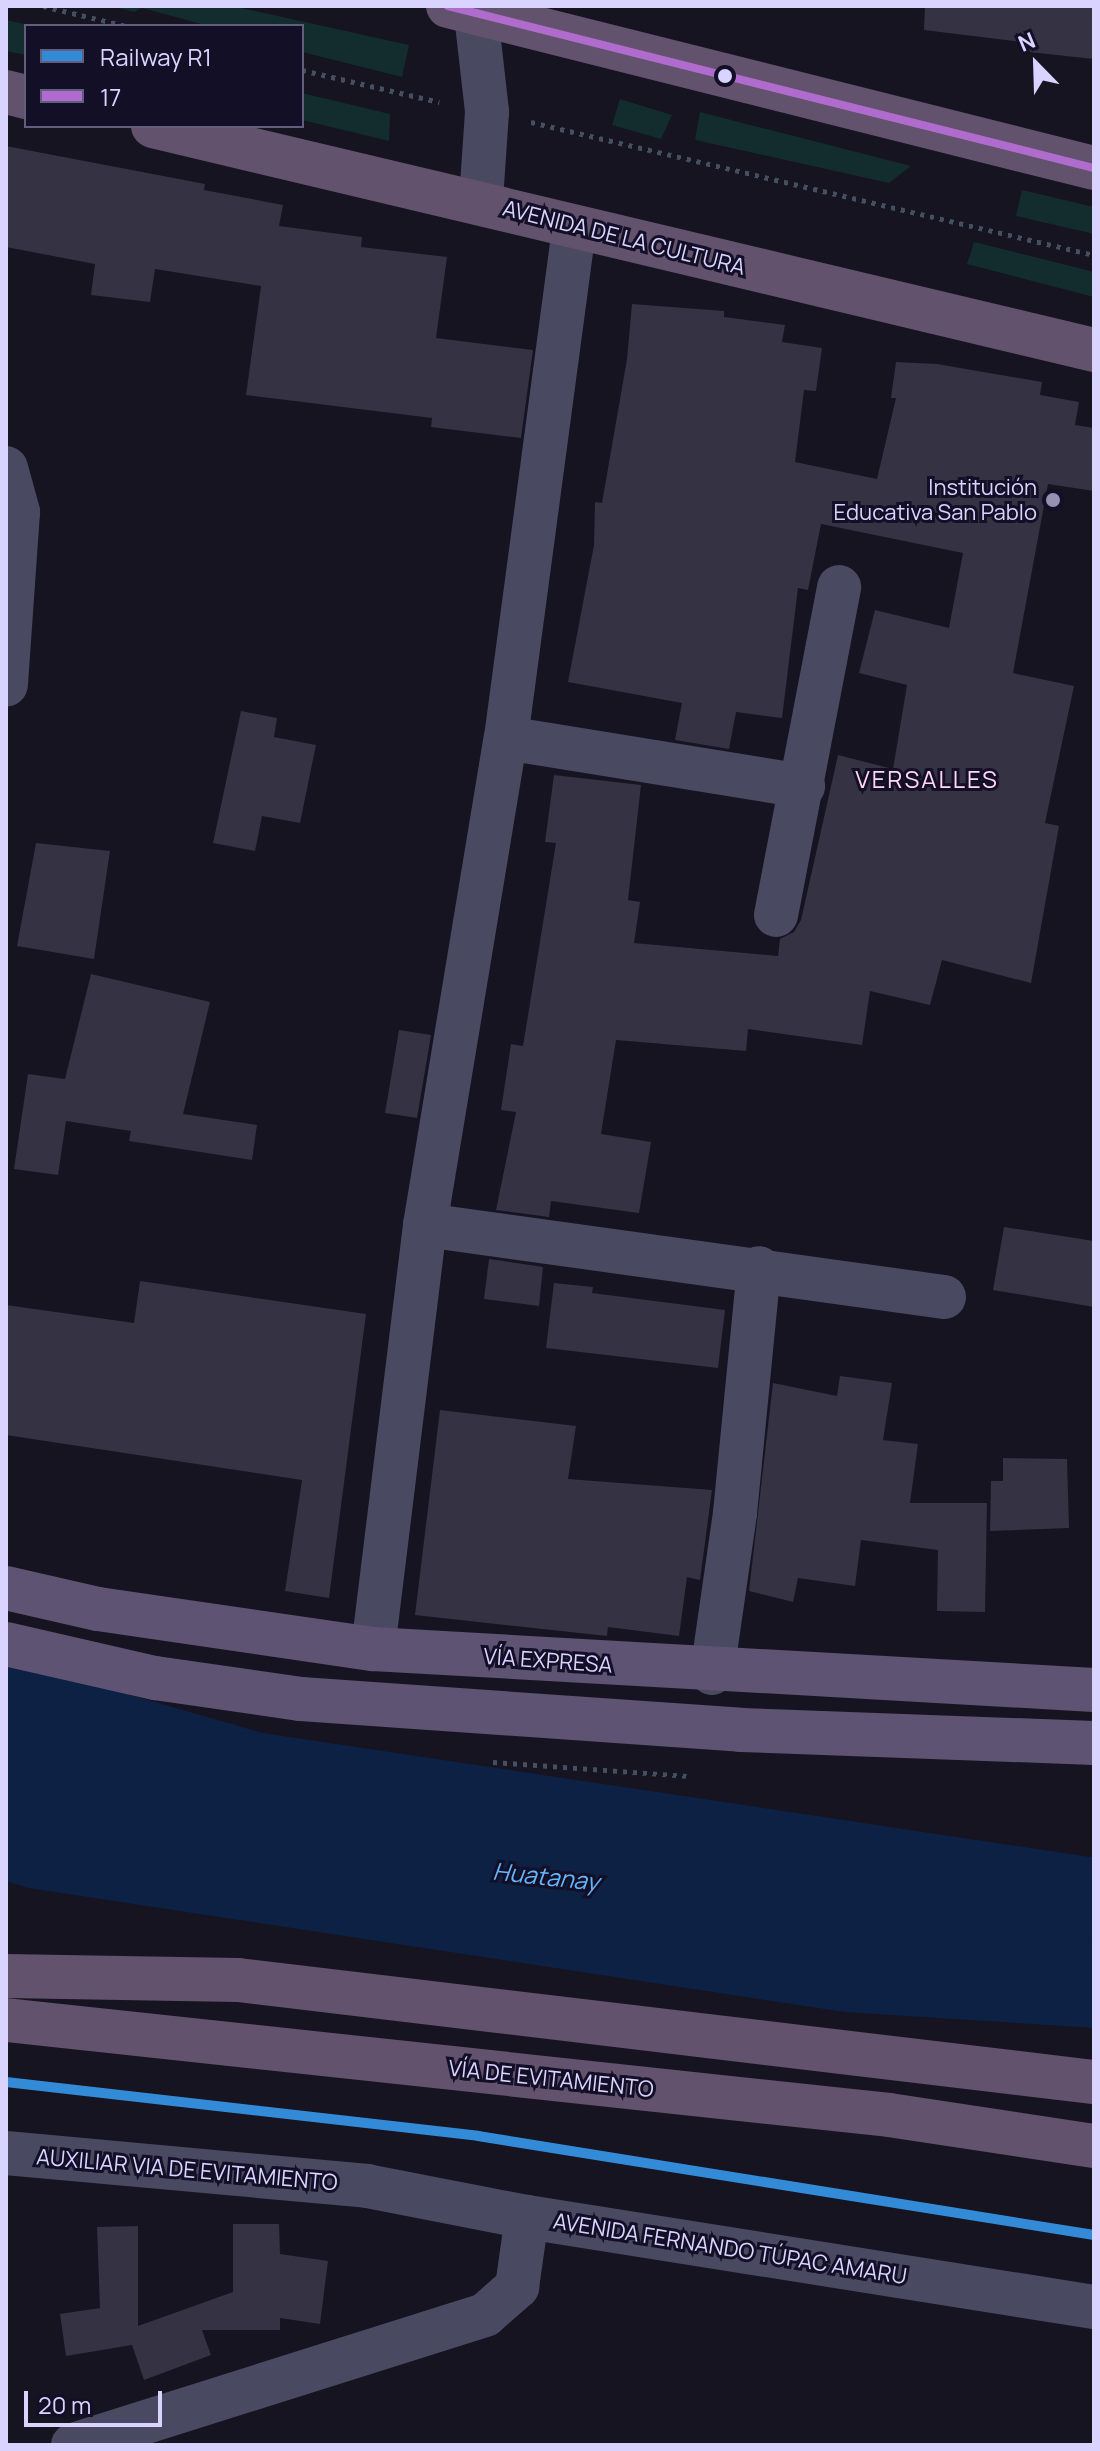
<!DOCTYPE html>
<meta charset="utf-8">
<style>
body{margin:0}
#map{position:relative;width:1100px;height:2451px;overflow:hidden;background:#161421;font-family:Manrope,sans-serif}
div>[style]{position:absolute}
.green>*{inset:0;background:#132c2d}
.water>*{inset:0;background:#0d2144}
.river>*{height:84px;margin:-42px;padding:0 42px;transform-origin:42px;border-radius:42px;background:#0d2144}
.building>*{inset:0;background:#343243}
.path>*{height:5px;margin-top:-2.5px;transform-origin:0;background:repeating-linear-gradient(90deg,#44505f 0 4px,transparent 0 10px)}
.minor>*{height:44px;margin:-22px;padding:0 22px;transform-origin:22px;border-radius:22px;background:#4a4962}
.primary>*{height:44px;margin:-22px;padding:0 22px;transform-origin:22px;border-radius:22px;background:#5e5373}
.trunk>*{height:44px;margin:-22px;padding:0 22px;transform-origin:22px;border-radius:22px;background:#62526e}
.bus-1>*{height:8px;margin:-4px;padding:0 4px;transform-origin:4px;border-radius:4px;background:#b06ccc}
.rail-1>*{height:10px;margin:-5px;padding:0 5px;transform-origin:5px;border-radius:5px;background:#338bd7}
.dots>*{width:22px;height:22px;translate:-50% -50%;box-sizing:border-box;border:4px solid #130f26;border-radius:50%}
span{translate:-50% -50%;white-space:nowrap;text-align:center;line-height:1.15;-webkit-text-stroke:6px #130f26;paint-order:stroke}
.street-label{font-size:22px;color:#d9d4ff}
.poi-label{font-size:22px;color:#d9d4ff}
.right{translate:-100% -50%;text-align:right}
.neighbourhood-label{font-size:24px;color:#ffd6f0;letter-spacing:2px}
.water-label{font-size:24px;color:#62b6ff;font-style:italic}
.frame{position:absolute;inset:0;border:8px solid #d9d4ff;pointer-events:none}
.legend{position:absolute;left:24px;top:24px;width:280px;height:104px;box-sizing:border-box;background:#130f26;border:2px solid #625e7d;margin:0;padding:10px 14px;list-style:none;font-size:24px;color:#d9d4ff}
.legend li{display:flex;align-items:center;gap:16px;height:40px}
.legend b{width:40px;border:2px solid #625e7d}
.north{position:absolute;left:996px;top:24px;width:80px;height:80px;-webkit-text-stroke:6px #130f26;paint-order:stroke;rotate:337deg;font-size:22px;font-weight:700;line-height:32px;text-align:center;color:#d9d4ff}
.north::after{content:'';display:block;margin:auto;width:28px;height:36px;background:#d9d4ff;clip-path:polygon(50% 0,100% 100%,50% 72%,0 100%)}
.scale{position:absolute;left:24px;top:2391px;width:138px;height:36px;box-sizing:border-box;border:4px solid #d9d4ff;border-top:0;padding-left:10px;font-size:24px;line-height:28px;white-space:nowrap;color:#d9d4ff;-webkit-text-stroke:6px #130f26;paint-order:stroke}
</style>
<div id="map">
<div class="green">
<div style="clip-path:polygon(112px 6px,232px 6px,409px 45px,402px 77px,302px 52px,302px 26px,209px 26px,142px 8px,134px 12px)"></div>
<div style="clip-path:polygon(6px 20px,34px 26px,26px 26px,26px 55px,6px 51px)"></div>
<div style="clip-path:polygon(302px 93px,390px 114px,389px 141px,302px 120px)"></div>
<div style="clip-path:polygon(620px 99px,672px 115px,661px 139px,612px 125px)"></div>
<div style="clip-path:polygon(700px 112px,911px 166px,889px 183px,695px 140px)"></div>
<div style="clip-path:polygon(1022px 190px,1094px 207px,1094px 234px,1016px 216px)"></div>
<div style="clip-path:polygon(974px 242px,1094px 272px,1094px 297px,967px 264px)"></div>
</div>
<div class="water">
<div style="clip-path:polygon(6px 1703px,253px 1774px,1094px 1900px,1094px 2028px,845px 2012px,29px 1888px,6px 1881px)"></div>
</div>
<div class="river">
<div style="left:6px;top:1703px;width:257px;rotate:16deg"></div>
<div style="left:253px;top:1774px;width:850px;rotate:8.52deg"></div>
</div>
<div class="building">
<div style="clip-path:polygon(925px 6px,1094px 6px,1094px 59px,1029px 52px,1030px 43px,924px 30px)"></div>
<div style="clip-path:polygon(6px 146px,205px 184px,204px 190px,283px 205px,279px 226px,362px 237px,361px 247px,447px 257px,436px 338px,533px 350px,521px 438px,431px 427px,432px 418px,246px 395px,261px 286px,155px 269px,150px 302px,91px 295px,95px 264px,6px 247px)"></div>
<div style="clip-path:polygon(632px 304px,724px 311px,724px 317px,785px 325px,782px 342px,822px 348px,816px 391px,804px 390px,795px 462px,877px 479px,896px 398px,891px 398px,896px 362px,937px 364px,1042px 382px,1040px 395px,1079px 402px,1075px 425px,1094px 428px,1094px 491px,1048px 484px,1013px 673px,1074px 686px,1045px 823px,1059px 826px,1031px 983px,942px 960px,930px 1005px,870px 991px,862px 1045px,748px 1029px,746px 1051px,616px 1040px,601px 1134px,651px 1142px,639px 1213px,551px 1201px,549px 1217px,496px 1210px,516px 1112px,501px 1110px,511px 1044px,523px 1046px,556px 843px,545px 842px,554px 775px,641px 785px,628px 900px,640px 902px,634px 943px,778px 956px,780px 939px,794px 932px,801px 920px,838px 755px,893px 769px,907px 685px,859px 673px,875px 610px,949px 628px,963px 553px,821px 524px,808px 590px,798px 588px,782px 718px,736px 712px,729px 749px,675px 740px,682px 703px,568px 682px,594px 545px,595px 502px,602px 503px,627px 359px)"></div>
<div style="clip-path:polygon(241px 711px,277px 718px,274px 737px,316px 745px,300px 823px,262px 816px,255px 851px,213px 843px)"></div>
<div style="clip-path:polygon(36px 843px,110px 851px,94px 959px,17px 946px)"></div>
<div style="clip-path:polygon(91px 974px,210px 1002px,183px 1114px,257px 1125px,252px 1160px,129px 1141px,131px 1131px,66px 1121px,58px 1175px,14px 1169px,28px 1074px,65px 1079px)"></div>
<div style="clip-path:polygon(399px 1030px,431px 1035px,417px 1118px,385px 1113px)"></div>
<div style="clip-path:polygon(1004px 1227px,1094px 1241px,1094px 1307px,993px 1290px)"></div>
<div style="clip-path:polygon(489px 1259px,543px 1267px,539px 1306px,484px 1299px)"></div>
<div style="clip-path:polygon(140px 1281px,366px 1314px,329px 1598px,285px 1591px,302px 1480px,6px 1435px,6px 1305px,134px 1323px)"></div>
<div style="clip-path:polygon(554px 1283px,593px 1287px,592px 1293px,725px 1310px,718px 1368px,546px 1348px)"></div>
<div style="clip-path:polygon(840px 1376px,892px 1383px,883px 1440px,918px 1444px,910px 1503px,987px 1503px,985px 1612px,937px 1611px,938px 1550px,861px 1540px,855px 1586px,798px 1578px,793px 1602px,749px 1591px,773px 1383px,837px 1396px)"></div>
<div style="clip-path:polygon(440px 1410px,576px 1426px,568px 1479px,712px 1490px,700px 1580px,687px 1577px,679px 1636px,608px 1627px,607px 1636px,415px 1615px)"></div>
<div style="clip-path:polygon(1003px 1458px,1067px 1459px,1069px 1528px,990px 1531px,991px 1481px,1003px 1481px)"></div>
<div style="clip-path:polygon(233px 2224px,279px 2224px,280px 2254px,328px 2261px,320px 2324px,280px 2318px,280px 2330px,202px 2330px,211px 2355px,144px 2380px,132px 2345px,66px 2356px,60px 2314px,100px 2308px,97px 2227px,138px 2226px,138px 2326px,233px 2292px)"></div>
</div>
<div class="path">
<div style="left:43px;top:6px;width:85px;rotate:13.5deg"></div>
<div style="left:302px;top:70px;width:141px;rotate:13.1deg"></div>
<div style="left:531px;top:122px;width:578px;rotate:13.29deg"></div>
<div style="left:493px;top:1762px;width:194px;rotate:4.1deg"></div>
</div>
<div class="minor">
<div style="left:475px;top:6px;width:107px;rotate:83.5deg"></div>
<div style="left:487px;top:112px;width:89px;rotate:93.9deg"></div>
<div style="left:6px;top:468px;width:46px;rotate:74.7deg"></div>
<div style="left:18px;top:512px;width:173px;rotate:94deg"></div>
<div style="left:506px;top:738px;width:301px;rotate:9.2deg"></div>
<div style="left:776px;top:915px;width:334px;rotate:-79.1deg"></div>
<div style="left:425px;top:1225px;width:524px;rotate:7.9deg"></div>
<div style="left:373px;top:1649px;width:427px;rotate:-83deg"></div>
<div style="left:425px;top:1225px;width:494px;rotate:-80.6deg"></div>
<div style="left:506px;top:738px;width:514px;rotate:-82.39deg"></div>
<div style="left:712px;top:1673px;width:162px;rotate:-81.8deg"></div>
<div style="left:735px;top:1513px;width:246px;rotate:-84.4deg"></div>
<div style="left:6px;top:2153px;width:363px;rotate:5.2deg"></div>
<div style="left:367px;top:2186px;width:163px;rotate:11deg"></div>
<div style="left:527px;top:2217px;width:574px;rotate:9.02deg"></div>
<div style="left:73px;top:2445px;width:432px;rotate:-17.5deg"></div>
<div style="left:485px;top:2315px;width:43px;rotate:-41.2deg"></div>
<div style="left:517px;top:2287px;width:71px;rotate:-81.9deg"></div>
</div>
<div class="primary">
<div style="left:6px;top:1588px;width:94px;rotate:12.9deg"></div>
<div style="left:98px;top:1609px;width:278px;rotate:8.3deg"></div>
<div style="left:373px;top:1649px;width:722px;rotate:3.25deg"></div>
<div style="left:6px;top:1644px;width:153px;rotate:12.9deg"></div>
<div style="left:155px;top:1678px;width:148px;rotate:8.2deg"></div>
<div style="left:301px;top:1699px;width:441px;rotate:4deg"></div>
<div style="left:741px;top:1730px;width:353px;rotate:2.1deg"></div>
</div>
<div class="trunk">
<div style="left:448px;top:6px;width:666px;rotate:14.08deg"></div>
<div style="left:6px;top:92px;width:21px;rotate:14deg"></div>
<div style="left:153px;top:126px;width:967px;rotate:13.39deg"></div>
<div style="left:6px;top:1976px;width:232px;rotate:1deg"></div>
<div style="left:238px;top:1980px;width:862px;rotate:6.8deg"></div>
<div style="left:6px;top:2020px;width:888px;rotate:6.14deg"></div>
<div style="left:889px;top:2115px;width:207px;rotate:8.6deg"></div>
</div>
<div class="bus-1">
<div style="left:448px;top:6px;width:666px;rotate:14.08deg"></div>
</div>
<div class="rail-1">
<div style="left:6px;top:2082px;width:475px;rotate:6.5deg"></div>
<div style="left:478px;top:2136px;width:624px;rotate:9.13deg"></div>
</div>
<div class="dots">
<div style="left:725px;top:76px;background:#d9d4ff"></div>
<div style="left:1053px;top:500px;background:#9591b1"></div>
</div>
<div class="street-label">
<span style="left:624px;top:238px;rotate:14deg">AVENIDA DE LA CULTURA</span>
<span style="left:548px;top:1661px;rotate:4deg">VÍA EXPRESA</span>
<span style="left:551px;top:2079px;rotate:6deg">VÍA DE EVITAMIENTO</span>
<span style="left:187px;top:2170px;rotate:5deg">AUXILIAR VIA DE EVITAMIENTO</span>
<span style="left:730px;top:2249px;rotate:9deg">AVENIDA FERNANDO TÚPAC AMARU</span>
</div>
<div class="poi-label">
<span class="right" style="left:1037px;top:500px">Institución<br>Educativa San Pablo</span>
</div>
<div class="neighbourhood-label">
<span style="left:927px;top:779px">VERSALLES</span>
</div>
<div class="water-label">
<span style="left:546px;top:1876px;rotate:6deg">Huatanay</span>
</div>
<div class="frame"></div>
<ul class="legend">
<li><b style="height:10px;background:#338bd7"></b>Railway R1</li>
<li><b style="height:10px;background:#b06ccc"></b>17</li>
</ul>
<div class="north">N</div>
<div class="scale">20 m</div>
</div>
